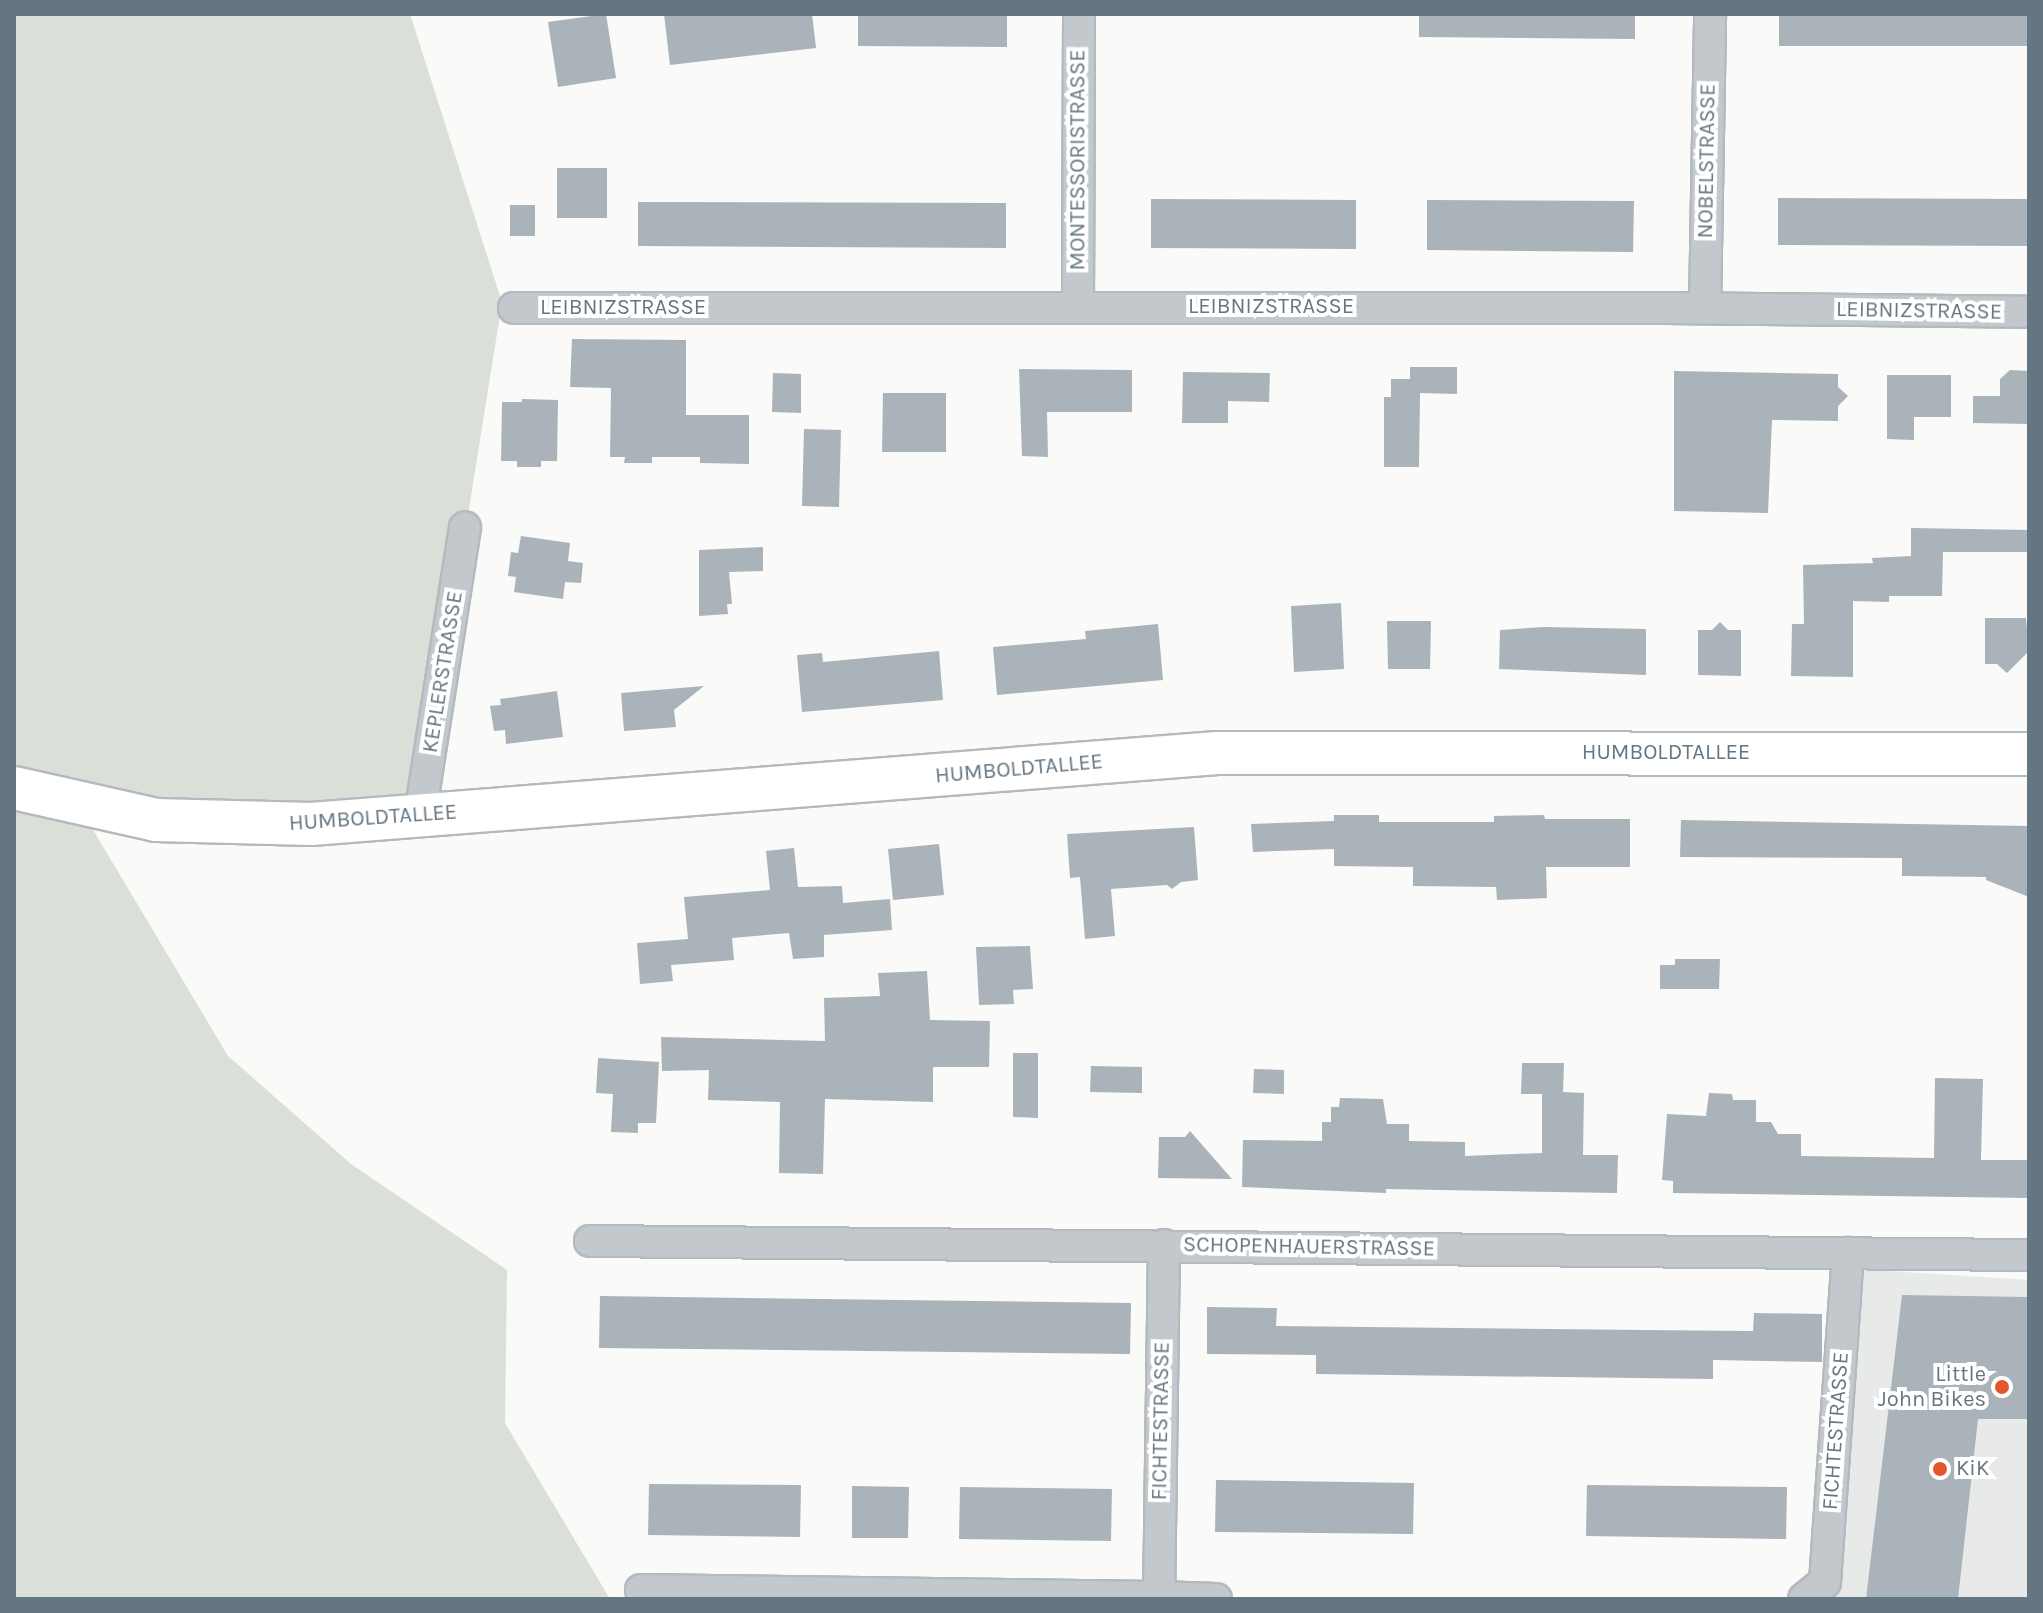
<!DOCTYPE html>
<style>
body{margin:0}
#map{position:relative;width:2043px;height:1613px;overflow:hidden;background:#fafaf8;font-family:Karla,sans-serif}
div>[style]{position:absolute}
.built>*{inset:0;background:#e8e9e9}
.green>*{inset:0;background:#dadfd7}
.building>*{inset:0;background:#aab3b9}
.roads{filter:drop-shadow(2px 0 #b3babf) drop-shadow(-2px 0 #b3babf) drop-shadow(0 2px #b3babf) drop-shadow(0 -2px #b3babf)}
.street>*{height:30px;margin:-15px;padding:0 15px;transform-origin:15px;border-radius:15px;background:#c3c8cc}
.secondary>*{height:42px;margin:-21px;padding:0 21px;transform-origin:21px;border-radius:21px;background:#fff}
.dots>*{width:22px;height:22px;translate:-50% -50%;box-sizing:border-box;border:4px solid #fff;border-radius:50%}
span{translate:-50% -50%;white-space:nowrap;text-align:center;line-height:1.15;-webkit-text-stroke:8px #fff;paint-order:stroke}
.street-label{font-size:22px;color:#657683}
.poi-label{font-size:22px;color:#657683}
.right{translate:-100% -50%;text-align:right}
.left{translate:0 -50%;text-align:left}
.frame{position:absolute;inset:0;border:16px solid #657683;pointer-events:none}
</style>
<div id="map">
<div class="built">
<div style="clip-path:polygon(1857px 1269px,2029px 1280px,2029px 1599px,1832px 1599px)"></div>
</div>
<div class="green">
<div style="clip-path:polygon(14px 14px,410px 14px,500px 296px,500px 315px,420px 815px,77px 803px,228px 1056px,351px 1164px,507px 1270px,505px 1423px,610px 1599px,14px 1599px)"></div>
</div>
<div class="building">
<div style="clip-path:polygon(606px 14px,616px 78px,558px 87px,548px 22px)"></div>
<div style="clip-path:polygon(664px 14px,812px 14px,816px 48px,670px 65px)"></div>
<div style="clip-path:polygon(858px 14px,1007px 14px,1007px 47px,858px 46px)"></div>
<div style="clip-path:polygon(1419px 14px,1635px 14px,1635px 39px,1419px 37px)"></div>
<div style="clip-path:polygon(1779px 14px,2029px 14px,2029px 46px,1779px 46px)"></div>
<div style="clip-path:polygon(557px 168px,607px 168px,607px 218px,557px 218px)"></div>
<div style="clip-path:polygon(1778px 198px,2029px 199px,2029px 246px,1778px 245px)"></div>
<div style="clip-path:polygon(1151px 199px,1356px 200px,1356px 249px,1151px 248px)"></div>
<div style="clip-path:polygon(1427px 200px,1634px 201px,1633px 252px,1427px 250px)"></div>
<div style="clip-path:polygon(638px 202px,1006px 203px,1006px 248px,638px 246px)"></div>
<div style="clip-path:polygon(510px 205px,535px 205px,535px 236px,510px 236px)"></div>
<div style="clip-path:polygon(572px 339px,686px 340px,686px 415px,749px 415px,749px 464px,700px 463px,700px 457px,652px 457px,652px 463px,624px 463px,625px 457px,610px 457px,611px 388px,570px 387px)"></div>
<div style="clip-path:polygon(1410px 367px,1457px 367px,1457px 394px,1420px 393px,1419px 467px,1384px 467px,1384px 397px,1391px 397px,1391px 379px,1410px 379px)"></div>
<div style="clip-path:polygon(1019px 369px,1132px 370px,1132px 412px,1047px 412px,1048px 457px,1022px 456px)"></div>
<div style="clip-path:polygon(2010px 370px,2029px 371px,2029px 424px,1973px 423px,1973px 396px,2000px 396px,2000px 379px)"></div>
<div style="clip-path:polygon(1674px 371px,1838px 374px,1838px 387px,1848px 396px,1838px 406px,1838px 421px,1772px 420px,1768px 513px,1674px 511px)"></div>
<div style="clip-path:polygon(1183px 372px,1270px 373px,1269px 402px,1228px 401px,1228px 423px,1182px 423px)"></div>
<div style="clip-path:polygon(773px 373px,801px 374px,801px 413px,772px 412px)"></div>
<div style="clip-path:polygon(1887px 375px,1951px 375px,1951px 417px,1914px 417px,1914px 440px,1887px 439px)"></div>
<div style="clip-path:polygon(883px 393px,946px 393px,946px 452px,882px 452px)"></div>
<div style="clip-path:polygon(522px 399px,558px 400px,557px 461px,541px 461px,541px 467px,517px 467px,517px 461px,501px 461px,502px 402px,522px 402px)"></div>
<div style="clip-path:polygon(804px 429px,841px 430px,839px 507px,802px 506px)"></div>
<div style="clip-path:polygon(1911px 528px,2029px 530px,2029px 552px,1943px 552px,1942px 596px,1889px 596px,1889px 602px,1853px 601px,1853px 677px,1791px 676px,1792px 624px,1804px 624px,1803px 565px,1873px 563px,1872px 558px,1911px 556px)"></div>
<div style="clip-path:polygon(521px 536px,570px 543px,568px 561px,583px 563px,581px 583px,565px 582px,563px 599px,514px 592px,516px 577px,508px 576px,511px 552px,518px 553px)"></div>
<div style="clip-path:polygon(763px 547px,763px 571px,729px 572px,732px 604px,727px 604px,728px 614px,699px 616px,699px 550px)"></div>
<div style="clip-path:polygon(1341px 603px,1344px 669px,1294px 672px,1291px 606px)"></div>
<div style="clip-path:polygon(1985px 618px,2026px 618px,2029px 651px,2007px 673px,1997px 664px,1985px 664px)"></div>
<div style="clip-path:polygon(1387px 621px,1431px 621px,1430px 669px,1388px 669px)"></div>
<div style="clip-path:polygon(1720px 622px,1728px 630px,1741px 630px,1741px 676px,1698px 675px,1698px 630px,1712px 630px)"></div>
<div style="clip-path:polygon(1158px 624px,1163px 680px,997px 695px,993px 647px,1086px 639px,1085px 631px)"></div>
<div style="clip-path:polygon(1544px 627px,1646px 629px,1646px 675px,1499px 669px,1500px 630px)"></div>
<div style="clip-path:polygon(939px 651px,943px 700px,802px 712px,797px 655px,822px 653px,823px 662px)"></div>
<div style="clip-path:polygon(704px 686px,674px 710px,676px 727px,624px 731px,621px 693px)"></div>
<div style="clip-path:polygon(557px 691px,563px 737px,506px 744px,505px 730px,494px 731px,490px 706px,501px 705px,500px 699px)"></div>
<div style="clip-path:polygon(1334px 815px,1379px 815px,1379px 822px,1494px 822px,1494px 816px,1544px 815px,1545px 819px,1630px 819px,1630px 867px,1546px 867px,1547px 898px,1497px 900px,1496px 887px,1413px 886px,1413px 867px,1334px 866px,1334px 849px,1253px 852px,1251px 824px,1334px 821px)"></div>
<div style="clip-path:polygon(1681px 820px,2029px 826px,2029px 897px,1986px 880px,1986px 877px,1902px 876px,1902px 858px,1680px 857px)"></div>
<div style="clip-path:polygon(1194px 827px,1198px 880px,1181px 882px,1172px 889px,1167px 885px,1111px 889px,1115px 936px,1085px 939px,1080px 877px,1070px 878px,1067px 834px)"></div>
<div style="clip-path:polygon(939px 844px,944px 895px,893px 900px,888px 849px)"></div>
<div style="clip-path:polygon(794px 848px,798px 887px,842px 886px,843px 903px,890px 899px,892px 930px,824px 935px,824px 957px,793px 959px,789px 933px,732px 938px,734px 960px,671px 965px,673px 981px,640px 984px,637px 943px,688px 939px,684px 897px,770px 890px,766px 851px)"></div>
<div style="clip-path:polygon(1030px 946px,1033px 989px,1013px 990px,1014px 1004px,979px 1005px,976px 947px)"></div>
<div style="clip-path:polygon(1675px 959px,1720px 959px,1719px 989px,1660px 989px,1660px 965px,1675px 965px)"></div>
<div style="clip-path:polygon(927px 971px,930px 1020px,990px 1021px,989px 1067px,933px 1067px,933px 1102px,825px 1099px,823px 1174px,779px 1173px,780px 1102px,708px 1100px,709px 1070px,662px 1071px,661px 1037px,825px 1041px,824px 998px,880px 996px,878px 973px)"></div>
<div style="clip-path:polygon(1013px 1053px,1038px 1053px,1038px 1118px,1013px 1117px)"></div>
<div style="clip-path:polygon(598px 1058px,659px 1062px,656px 1123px,638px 1123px,638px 1133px,611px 1132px,613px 1094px,596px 1093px)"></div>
<div style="clip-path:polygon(1522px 1063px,1564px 1063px,1563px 1092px,1584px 1093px,1583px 1155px,1618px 1155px,1617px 1193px,1386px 1189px,1386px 1193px,1242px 1187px,1243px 1140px,1322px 1141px,1322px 1122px,1331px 1122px,1331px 1107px,1339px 1107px,1340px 1098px,1383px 1099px,1387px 1124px,1409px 1124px,1409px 1141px,1465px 1142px,1465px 1156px,1542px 1153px,1542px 1094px,1521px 1094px)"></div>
<div style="clip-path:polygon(1091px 1066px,1142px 1067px,1142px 1093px,1090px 1092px)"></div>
<div style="clip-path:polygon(1254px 1069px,1284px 1070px,1284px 1094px,1253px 1093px)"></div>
<div style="clip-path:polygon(1935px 1078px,1983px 1079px,1981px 1160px,2029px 1160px,2029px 1198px,1673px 1193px,1673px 1181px,1662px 1180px,1667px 1114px,1706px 1116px,1709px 1093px,1732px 1094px,1733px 1100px,1756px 1100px,1756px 1122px,1771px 1122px,1778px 1134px,1801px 1134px,1801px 1156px,1934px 1158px)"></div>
<div style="clip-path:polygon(1190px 1131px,1232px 1179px,1158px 1178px,1159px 1137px,1185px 1137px)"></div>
<div style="clip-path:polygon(1902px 1295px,2029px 1297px,2029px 1419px,1978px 1419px,1958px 1599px,1866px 1599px)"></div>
<div style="clip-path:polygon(600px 1296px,1131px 1303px,1130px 1354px,599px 1348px)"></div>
<div style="clip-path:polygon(1207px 1307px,1277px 1308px,1276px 1326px,1644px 1330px,1753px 1331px,1754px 1313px,1822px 1314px,1822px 1362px,1713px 1360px,1713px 1379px,1316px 1374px,1316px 1355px,1207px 1354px)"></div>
<div style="clip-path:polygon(1216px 1480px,1414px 1483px,1413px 1534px,1215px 1532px)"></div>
<div style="clip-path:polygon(649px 1484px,801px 1485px,800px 1537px,648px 1535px)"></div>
<div style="clip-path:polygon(1587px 1485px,1787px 1487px,1786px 1539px,1586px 1536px)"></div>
<div style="clip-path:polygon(852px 1486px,909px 1487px,908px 1538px,852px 1538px)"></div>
<div style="clip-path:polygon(960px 1487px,1112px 1489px,1111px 1541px,959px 1539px)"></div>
</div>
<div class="roads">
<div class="street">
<div style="left:1078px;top:307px;width:293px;rotate:-89.8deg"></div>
<div style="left:514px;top:308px;width:1150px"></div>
<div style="left:1664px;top:308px;width:365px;rotate:0.6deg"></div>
<div style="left:1705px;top:308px;width:294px;rotate:-89deg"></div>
<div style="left:420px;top:815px;width:291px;rotate:-81.1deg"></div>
<div style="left:590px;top:1241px;width:1439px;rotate:0.56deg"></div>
<div style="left:1164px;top:1245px;width:352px;rotate:90.8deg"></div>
<div style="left:1159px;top:1597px;width:57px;rotate:2deg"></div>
<div style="left:641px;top:1590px;width:518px;rotate:0.77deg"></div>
<div style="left:1804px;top:1599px;width:27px;rotate:-39deg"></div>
<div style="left:1825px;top:1582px;width:330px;rotate:-86deg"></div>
</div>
<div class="secondary">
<div style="left:14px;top:788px;width:146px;rotate:12.7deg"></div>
<div style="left:156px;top:820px;width:155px;rotate:1.5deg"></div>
<div style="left:311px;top:824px;width:909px;rotate:-4.48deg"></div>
<div style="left:1217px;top:753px;width:812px;rotate:0.07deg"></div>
</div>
</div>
<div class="dots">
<div style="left:2002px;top:1387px;background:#e4572e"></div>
<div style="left:1940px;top:1469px;background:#e4572e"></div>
</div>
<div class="street-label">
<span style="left:1078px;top:160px;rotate:-90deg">MONTESSORISTRASSE</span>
<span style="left:1707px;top:161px;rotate:-89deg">NOBELSTRASSE</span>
<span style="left:1271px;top:307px">LEIBNIZSTRASSE</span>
<span style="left:623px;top:308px">LEIBNIZSTRASSE</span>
<span style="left:1919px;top:311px;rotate:1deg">LEIBNIZSTRASSE</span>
<span style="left:443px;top:672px;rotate:-81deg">KEPLERSTRASSE</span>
<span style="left:1666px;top:753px">HUMBOLDTALLEE</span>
<span style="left:1019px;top:769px;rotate:-5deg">HUMBOLDTALLEE</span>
<span style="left:373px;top:818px;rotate:-4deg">HUMBOLDTALLEE</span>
<span style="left:1309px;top:1247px;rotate:1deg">SCHOPENHAUERSTRASSE</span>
<span style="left:1161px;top:1421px;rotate:-89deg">FICHTESTRASSE</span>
<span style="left:1836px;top:1431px;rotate:-86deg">FICHTESTRASSE</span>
</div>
<div class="poi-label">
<span class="right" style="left:1986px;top:1387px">Little<br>John Bikes</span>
<span class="left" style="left:1956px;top:1469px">KiK</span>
</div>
<div class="frame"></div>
</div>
